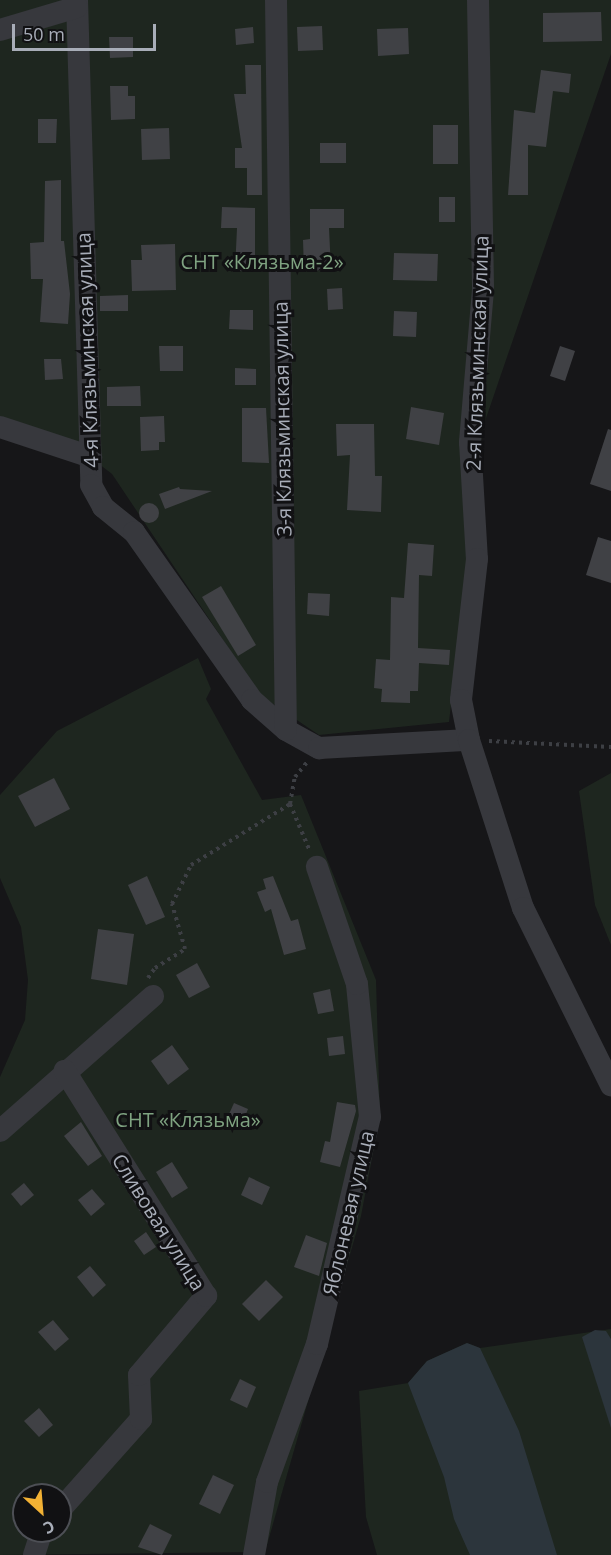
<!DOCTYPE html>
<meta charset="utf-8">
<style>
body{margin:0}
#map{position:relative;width:611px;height:1555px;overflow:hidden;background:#161618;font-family:"Open Sans",sans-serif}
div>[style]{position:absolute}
.green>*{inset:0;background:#1e261f}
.water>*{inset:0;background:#2c353c}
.building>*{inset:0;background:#404145}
.round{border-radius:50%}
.path>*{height:4px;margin-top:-2px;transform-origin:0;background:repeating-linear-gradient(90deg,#3d3f44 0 3px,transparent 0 7.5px)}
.minor>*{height:22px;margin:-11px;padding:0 11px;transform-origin:11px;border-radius:11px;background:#37383d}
span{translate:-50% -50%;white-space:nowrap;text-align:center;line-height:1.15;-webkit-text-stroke:6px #111113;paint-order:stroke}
.park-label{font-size:20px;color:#7fa381}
.street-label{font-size:20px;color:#a8adb8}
.north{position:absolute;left:12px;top:1483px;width:60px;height:60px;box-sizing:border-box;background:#111113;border:2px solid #4d4f55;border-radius:50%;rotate:154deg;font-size:16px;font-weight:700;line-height:24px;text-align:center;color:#a8adb8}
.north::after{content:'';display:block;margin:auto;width:21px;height:27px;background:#f2b134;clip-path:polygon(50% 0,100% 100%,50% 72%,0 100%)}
.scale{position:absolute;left:12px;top:24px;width:144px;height:27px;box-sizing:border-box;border:3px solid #a8adb8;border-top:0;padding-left:8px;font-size:18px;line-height:21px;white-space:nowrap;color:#a8adb8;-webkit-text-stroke:4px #111113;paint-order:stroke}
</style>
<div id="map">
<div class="green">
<div style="clip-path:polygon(0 0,611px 0,611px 54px,483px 427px,449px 722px,319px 735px,260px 695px,112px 474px,77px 447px,0 418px)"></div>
<div style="clip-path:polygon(evenodd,198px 658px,211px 689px,206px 699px,262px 800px,301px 795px,376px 980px,380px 1116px,361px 1216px,265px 1552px,0 1555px,0 1077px,25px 1020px,28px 980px,21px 927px,0 878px,0 795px,57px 731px,198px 658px,24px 1495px,60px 1495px,60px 1531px,24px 1531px,24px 1495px)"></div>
<div style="clip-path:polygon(611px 773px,611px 945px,595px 905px,579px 791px)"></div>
<div style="clip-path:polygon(611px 1329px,611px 1555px,377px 1555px,366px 1517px,359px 1391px,408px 1383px,427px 1361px,467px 1343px,480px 1348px)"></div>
</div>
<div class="water">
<div style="clip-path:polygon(595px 1330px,606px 1331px,611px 1339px,611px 1428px,582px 1337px)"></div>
<div style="clip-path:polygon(467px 1343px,480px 1348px,519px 1431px,557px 1555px,470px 1555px,454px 1519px,444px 1477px,408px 1383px,427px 1361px)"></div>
</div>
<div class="building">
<div style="clip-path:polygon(601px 12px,602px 41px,543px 42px,543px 13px)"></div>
<div style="clip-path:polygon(322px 26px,323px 50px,298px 51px,297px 27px)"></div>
<div style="clip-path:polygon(253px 27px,254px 43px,236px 45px,235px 29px)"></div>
<div style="clip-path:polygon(408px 28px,409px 54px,378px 56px,377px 29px)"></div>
<div style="clip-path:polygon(109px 37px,133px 37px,133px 57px,110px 58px)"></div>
<div style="clip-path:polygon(245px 65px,261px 65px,262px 195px,247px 195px,247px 168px,235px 168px,235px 148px,242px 148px,234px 94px,246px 94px)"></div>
<div style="clip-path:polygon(541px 70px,571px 74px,569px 93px,553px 91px,546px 147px,528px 145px,528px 195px,508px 195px,514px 110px,535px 113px)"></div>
<div style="clip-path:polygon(110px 86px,128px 86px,128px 96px,135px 96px,135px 119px,111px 120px)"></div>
<div style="clip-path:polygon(38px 119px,57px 119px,56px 143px,38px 143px)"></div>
<div style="clip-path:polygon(433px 125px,458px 125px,458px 164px,433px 164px)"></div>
<div style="clip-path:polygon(169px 128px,170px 159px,142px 160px,141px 129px)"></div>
<div style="clip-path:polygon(320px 143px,346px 143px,346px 163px,320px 163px)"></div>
<div style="clip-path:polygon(61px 180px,61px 241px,64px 241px,70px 294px,68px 324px,40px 322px,43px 279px,31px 279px,30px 243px,44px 242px,45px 181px)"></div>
<div style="clip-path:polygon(439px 197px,455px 197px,455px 222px,439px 222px)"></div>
<div style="clip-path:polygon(222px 207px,255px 208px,255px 271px,235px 271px,237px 228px,221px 228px)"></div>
<div style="clip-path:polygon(310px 209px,344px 209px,344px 228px,329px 228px,331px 270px,304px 271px,303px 240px,310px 239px)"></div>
<div style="clip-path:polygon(175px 244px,176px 290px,132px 291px,131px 260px,142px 260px,141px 245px)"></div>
<div style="clip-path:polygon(394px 253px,438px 254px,437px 281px,393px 280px)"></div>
<div style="clip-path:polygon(342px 288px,343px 309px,328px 310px,327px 289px)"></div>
<div style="clip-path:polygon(128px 295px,128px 311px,100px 311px,100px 296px)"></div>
<div style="clip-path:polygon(230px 310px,253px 310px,253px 330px,229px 329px)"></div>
<div style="clip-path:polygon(394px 311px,417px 312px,416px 337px,393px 336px)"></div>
<div style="clip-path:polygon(159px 346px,183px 346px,183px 371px,160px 371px)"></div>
<div style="clip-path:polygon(560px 346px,575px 351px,565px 381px,550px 376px)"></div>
<div style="clip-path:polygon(44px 359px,61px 359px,63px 379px,45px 380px)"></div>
<div style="clip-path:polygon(235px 368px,256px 369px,256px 385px,235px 385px)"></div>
<div style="clip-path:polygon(140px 386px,141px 406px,107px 406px,107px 387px)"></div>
<div style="clip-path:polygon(411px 407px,444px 413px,439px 445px,406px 439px)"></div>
<div style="clip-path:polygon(242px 408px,266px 408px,269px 463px,242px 462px)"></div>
<div style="clip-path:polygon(164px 416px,165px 442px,159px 442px,159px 450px,141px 451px,140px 417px)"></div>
<div style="clip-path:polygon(336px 424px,374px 424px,375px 476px,382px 476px,381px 512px,347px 510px,350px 455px,337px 456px)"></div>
<div style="clip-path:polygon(608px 429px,611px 430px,611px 491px,590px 484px)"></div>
<div style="clip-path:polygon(179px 487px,180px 489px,212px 491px,165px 509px,159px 494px)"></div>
<div class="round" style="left:139px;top:503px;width:20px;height:20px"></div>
<div style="clip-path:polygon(598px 537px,611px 541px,611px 583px,586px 575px)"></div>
<div style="clip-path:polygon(408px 543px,434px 545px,432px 576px,419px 575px,418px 648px,450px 650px,449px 665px,419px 663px,418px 691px,410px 691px,410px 703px,381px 702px,382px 689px,374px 688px,376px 659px,390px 660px,391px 597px,404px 598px)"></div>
<div style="clip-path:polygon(221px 586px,256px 645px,238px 656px,202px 597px)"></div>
<div style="clip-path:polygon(308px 593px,330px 594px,329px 616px,307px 614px)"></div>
<div style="clip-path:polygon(54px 778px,70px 809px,35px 827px,18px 796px)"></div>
<div style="clip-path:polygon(147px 876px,165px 917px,146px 925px,128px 885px)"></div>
<div style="clip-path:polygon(273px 876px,291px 921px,298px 919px,306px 949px,284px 955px,271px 909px,265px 912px,257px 892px,266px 889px,263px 879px)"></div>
<div style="clip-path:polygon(98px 929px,134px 934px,127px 985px,91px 979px)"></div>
<div style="clip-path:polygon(197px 963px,210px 987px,189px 998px,176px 975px)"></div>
<div style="clip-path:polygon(330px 989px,334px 1011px,318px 1014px,313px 993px)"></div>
<div style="clip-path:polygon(343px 1036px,345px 1054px,329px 1056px,327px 1038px)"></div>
<div style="clip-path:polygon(172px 1045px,189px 1069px,168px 1085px,151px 1061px)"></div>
<div style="clip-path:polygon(337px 1102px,355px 1105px,356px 1111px,340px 1167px,320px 1162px,325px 1141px,330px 1142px)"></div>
<div style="clip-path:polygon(234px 1103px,248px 1109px,240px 1129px,225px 1123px)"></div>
<div style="clip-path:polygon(81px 1122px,102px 1156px,88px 1166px,64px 1136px)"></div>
<div style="clip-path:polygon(172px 1162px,188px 1188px,172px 1198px,156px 1172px)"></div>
<div style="clip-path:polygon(249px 1177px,270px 1187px,262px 1205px,241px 1195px)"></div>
<div style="clip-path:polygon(24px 1183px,34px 1195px,21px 1206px,11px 1194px)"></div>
<div style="clip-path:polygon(92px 1189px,105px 1204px,91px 1216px,78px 1200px)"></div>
<div style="clip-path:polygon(146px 1232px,156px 1247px,144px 1255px,134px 1241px)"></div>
<div style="clip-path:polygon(306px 1235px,327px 1243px,319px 1276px,294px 1267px)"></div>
<div style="clip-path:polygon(90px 1266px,106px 1285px,93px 1297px,77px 1277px)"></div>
<div style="clip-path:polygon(266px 1280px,283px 1297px,259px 1321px,242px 1304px)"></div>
<div style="clip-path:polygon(53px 1320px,69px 1339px,55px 1351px,38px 1332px)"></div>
<div style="clip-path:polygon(240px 1379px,256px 1387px,247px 1408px,230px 1400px)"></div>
<div style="clip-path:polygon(39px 1408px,53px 1425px,39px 1437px,24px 1421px)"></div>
<div style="clip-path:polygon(213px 1475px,234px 1485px,220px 1514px,199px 1504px)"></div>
<div style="clip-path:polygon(150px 1524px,172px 1535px,162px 1555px,138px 1547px)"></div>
</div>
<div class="path">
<div style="left:489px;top:741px;width:122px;rotate:2.8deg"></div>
<div style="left:290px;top:804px;width:49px;rotate:67.1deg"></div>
<div style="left:148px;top:978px;width:12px;rotate:-55deg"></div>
<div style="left:155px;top:968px;width:36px;rotate:-32deg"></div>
<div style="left:185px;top:949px;width:47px;rotate:-106.1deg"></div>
<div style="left:172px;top:904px;width:43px;rotate:-64deg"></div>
<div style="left:191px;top:865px;width:116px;rotate:-31.6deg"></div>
<div style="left:290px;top:804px;width:27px;rotate:-80deg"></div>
<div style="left:295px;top:777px;width:19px;rotate:-51deg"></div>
</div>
<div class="minor">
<div style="left:77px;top:0;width:485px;rotate:88.3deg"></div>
<div style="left:91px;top:485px;width:25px;rotate:61deg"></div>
<div style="left:103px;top:507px;width:40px;rotate:39deg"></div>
<div style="left:134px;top:532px;width:205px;rotate:54.9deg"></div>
<div style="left:252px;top:700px;width:45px;rotate:41.4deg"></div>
<div style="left:286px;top:730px;width:38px;rotate:29deg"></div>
<div style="left:319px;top:748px;width:150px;rotate:-3.1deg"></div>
<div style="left:276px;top:0;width:730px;rotate:89.22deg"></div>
<div style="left:478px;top:0;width:290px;rotate:89deg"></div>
<div style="left:483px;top:290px;width:153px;rotate:94.9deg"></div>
<div style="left:470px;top:442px;width:117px;rotate:86.6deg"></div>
<div style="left:477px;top:559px;width:142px;rotate:96.5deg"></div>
<div style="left:461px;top:700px;width:41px;rotate:78.7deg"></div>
<div style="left:469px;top:740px;width:176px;rotate:72.2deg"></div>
<div style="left:523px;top:908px;width:198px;rotate:63.6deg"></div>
<div style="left:0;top:30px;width:80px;rotate:-16.6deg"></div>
<div style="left:0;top:427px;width:96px;rotate:18.2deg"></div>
<div style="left:0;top:1131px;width:204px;rotate:-41.4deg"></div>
<div style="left:60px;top:1510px;width:122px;rotate:-48.3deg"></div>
<div style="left:141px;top:1419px;width:44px;rotate:-92.6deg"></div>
<div style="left:139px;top:1375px;width:104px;rotate:-49.7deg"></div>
<div style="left:206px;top:1296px;width:266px;rotate:-122.1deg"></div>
<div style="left:34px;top:1555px;width:25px;rotate:-72deg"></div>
<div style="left:254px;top:1555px;width:74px;rotate:-79.9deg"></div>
<div style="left:267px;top:1482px;width:147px;rotate:-70.1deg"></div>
<div style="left:317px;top:1344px;width:233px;rotate:-76.9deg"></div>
<div style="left:370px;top:1117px;width:134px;rotate:-95.6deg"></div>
<div style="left:357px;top:984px;width:124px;rotate:-108.9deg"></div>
</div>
<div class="park-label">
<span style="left:262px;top:261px">СНТ «Клязьма-2»</span>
<span style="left:188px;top:1119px">СНТ «Клязьма»</span>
</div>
<div class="street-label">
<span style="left:87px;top:350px;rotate:-92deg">4-я Клязьминская улица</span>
<span style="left:477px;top:353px;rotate:-88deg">2-я Клязьминская улица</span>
<span style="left:282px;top:419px;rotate:-91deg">3-я Клязьминская улица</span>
<span style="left:348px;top:1213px;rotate:-77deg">Яблоневая улица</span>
<span style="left:159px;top:1222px;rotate:58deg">Сливовая улица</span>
</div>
<div class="north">С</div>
<div class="scale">50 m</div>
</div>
